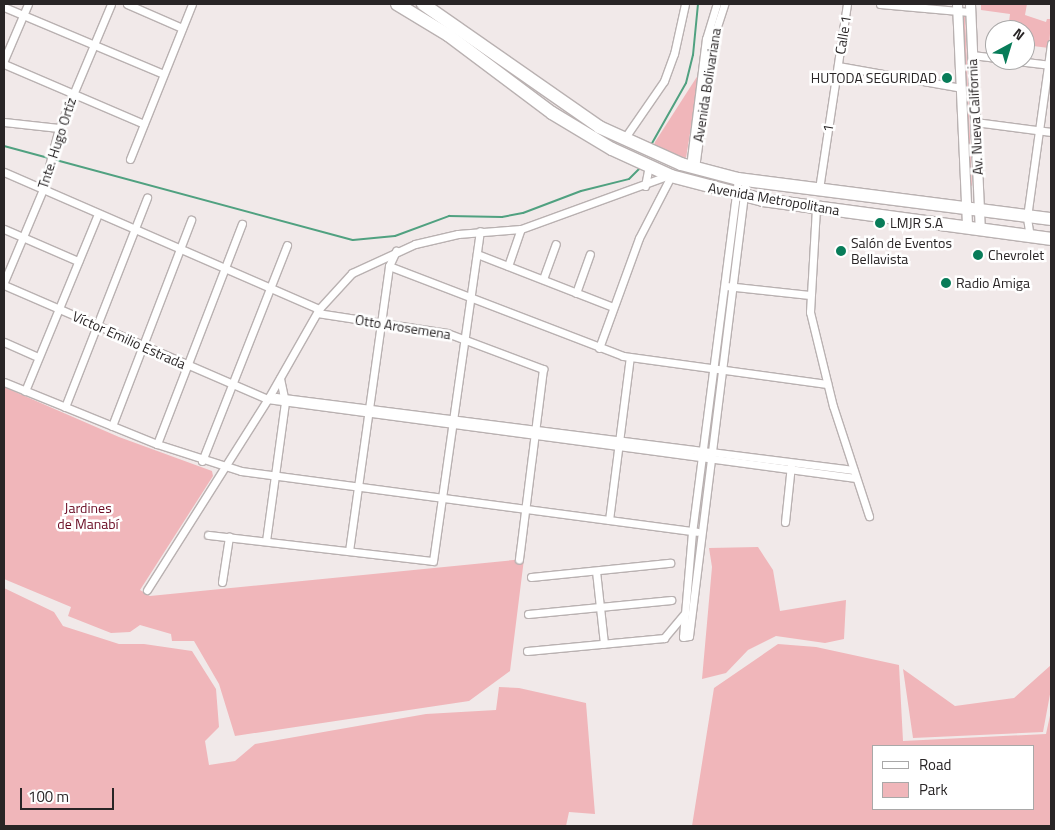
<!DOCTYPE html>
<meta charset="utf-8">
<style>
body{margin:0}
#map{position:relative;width:1055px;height:830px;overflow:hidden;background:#f1e9e9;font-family:"Titillium Web",sans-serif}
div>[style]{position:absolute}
.green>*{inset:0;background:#f0b6ba}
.stream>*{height:2px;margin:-1px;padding:0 1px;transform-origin:1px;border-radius:1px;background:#50a180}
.roads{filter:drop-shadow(1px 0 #b9b1b1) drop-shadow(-1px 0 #b9b1b1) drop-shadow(0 1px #b9b1b1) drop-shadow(0 -1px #b9b1b1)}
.street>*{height:7px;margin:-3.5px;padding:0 3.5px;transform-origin:3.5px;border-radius:3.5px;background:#fff}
.secondary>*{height:9px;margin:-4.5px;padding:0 4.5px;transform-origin:4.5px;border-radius:4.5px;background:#fff}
.highway>*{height:12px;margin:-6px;padding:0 6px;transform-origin:6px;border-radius:6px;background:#fff}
.dots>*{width:14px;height:14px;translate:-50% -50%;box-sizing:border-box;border:2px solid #fff;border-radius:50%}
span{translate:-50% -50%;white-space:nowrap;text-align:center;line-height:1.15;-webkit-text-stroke:5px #fff;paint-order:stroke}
.street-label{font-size:14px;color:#292526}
.poi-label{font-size:14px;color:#292526}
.right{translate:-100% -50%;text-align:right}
.left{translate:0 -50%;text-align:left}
.park-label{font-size:14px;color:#690b23}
.frame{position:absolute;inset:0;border:5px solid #292526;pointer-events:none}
.legend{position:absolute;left:872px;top:745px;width:162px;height:65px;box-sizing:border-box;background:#fff;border:1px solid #a9a8a8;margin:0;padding:6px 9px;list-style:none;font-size:15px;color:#292526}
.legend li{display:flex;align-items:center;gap:10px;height:25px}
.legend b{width:25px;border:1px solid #a9a8a8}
.north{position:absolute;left:985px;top:20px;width:50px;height:50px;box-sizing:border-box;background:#fff;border:1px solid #a9a8a8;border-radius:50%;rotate:39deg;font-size:14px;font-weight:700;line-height:20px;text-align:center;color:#292526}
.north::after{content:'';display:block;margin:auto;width:18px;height:22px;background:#087c59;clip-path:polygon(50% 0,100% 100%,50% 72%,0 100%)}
.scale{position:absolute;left:20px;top:788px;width:94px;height:22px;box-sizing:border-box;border:2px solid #292526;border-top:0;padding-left:6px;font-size:15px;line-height:18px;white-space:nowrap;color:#292526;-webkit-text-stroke:4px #fff;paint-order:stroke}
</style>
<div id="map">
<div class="green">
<div style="clip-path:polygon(981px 4px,1027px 4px,1025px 15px,1046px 22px,1047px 19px,1051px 19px,1049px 48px,1025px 45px,1025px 30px,1008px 30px,1010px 14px,981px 10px)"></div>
<div style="clip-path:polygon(962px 17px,965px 17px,972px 186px,970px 185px)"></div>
<div style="clip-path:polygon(700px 72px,686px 158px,653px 148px,655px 142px)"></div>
<div style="clip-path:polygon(4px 387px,119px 437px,212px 471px,213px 476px,140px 590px,150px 596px,524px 559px,510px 671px,469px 701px,235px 736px,219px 684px,194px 641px,172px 641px,171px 634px,140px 625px,130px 632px,111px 633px,68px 616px,71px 607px,4px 579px)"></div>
<div style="clip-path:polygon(758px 547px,773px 570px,780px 611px,846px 600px,844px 639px,825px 643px,776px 636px,748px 650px,726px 673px,702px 679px,712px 567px,709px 548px)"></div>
<div style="clip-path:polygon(4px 588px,54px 612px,63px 626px,119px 644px,144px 644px,192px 651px,216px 689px,219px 727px,205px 741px,209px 765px,235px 761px,255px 744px,426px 714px,496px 710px,499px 687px,519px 688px,586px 703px,595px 814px,569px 812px,566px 826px,4px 826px)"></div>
<div style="clip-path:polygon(evenodd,778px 644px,816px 647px,899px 665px,903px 741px,1046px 734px,1051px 711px,1051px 826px,692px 826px,714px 688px,778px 644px,874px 746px,1034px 746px,1034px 809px,874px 809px,874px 746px)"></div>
<div style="clip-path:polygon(1051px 665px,1051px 689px,1043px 732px,913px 738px,903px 669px,955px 706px,1014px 698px)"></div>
</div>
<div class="stream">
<div style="left:651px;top:145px;width:71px;rotate:-60.6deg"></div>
<div style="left:686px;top:83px;width:29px;rotate:-76deg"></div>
<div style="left:693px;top:55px;width:51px;rotate:-84.4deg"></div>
<div style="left:4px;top:146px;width:361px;rotate:15.1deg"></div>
<div style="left:353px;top:240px;width:42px;rotate:-5.4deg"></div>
<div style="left:395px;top:236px;width:58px;rotate:-20.3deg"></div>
<div style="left:449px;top:216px;width:53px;rotate:1.1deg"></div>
<div style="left:502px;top:217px;width:21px;rotate:-11deg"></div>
<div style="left:523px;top:213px;width:62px;rotate:-20.8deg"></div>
<div style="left:581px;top:191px;width:49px;rotate:-14deg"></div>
<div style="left:629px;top:179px;width:17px;rotate:-45deg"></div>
</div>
<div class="roads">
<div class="street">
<div style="left:127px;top:4px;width:60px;rotate:23.6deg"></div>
<div style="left:880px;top:4px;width:90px;rotate:5.1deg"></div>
<div style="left:4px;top:7px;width:173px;rotate:22.8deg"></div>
<div style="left:972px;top:55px;width:23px;rotate:7deg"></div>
<div style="left:4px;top:60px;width:61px;rotate:-66.8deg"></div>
<div style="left:1009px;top:60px;width:42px;rotate:6.8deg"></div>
<div style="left:4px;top:64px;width:152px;rotate:23.2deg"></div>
<div style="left:838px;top:66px;width:125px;rotate:10.1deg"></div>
<div style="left:4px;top:122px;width:55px;rotate:6.2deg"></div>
<div style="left:975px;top:122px;width:77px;rotate:7.5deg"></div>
<div style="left:624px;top:139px;width:70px;rotate:-55.4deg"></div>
<div style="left:664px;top:81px;width:29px;rotate:-70deg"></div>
<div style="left:674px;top:54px;width:51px;rotate:-77.6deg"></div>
<div style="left:130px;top:159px;width:167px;rotate:-68.2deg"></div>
<div style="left:690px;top:167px;width:129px;rotate:-82.9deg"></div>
<div style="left:706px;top:39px;width:37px;rotate:-73deg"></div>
<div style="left:695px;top:168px;width:127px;rotate:-82.3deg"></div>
<div style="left:712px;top:42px;width:40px;rotate:-72deg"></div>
<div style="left:4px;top:172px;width:344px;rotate:23.5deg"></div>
<div style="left:738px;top:179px;width:356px;rotate:97.4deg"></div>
<div style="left:692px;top:532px;width:105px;rotate:94.9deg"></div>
<div style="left:683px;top:637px;width:6px;rotate:-9deg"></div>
<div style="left:689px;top:636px;width:460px;rotate:-82.9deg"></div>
<div style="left:645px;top:186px;width:20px;rotate:-79deg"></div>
<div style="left:819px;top:189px;width:187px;rotate:-81.4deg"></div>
<div style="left:816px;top:208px;width:104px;rotate:93.3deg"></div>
<div style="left:810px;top:312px;width:97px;rotate:76.3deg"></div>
<div style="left:833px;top:406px;width:116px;rotate:71.9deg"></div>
<div style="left:4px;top:229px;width:81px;rotate:23.4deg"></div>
<div style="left:1030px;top:237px;width:20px;rotate:-99deg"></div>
<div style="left:1027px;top:217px;width:175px;rotate:-82.1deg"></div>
<div style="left:477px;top:254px;width:146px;rotate:21.3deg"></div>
<div style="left:389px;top:266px;width:251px;rotate:21deg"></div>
<div style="left:623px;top:356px;width:206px;rotate:7.8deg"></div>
<div style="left:508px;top:266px;width:39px;rotate:-71deg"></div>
<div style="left:543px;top:279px;width:37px;rotate:-70deg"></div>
<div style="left:4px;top:282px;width:101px;rotate:-67.2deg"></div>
<div style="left:43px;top:189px;width:63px;rotate:-75.3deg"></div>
<div style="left:59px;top:128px;width:134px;rotate:-67.2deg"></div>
<div style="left:4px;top:285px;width:287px;rotate:23.4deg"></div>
<div style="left:267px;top:399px;width:594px;rotate:7.64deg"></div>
<div style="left:726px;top:286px;width:84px;rotate:6.1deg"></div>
<div style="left:576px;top:293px;width:41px;rotate:-70.3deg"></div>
<div style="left:317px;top:313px;width:132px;rotate:8.7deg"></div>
<div style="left:447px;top:333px;width:103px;rotate:20.6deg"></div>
<div style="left:543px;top:369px;width:192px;rotate:97.2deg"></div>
<div style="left:4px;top:342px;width:37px;rotate:24deg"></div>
<div style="left:599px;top:348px;width:117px;rotate:-70deg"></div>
<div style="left:639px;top:238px;width:70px;rotate:-62.7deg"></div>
<div style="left:4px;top:382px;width:165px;rotate:22.1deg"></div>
<div style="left:157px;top:444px;width:88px;rotate:17.8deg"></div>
<div style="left:241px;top:471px;width:460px;rotate:7.6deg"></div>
<div style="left:25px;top:391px;width:191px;rotate:-67.6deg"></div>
<div style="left:276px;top:397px;width:582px;rotate:7.21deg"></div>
<div style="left:65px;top:407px;width:225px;rotate:-68.6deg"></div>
<div style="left:112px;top:426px;width:221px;rotate:-69deg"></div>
<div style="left:157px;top:444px;width:236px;rotate:-68.9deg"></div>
<div style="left:202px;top:461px;width:232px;rotate:-68.5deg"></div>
<div style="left:609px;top:520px;width:164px;rotate:-82.7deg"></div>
<div style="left:785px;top:522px;width:57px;rotate:-84deg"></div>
<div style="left:208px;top:535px;width:226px;rotate:6.6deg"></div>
<div style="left:433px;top:561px;width:333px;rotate:-81.9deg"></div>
<div style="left:266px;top:541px;width:140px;rotate:-82.2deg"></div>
<div style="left:285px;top:402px;width:24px;rotate:-102deg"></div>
<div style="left:349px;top:551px;width:288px;rotate:-82deg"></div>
<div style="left:389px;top:266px;width:17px;rotate:-65deg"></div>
<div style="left:596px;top:571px;width:73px;rotate:83.7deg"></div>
<div style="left:531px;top:577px;width:140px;rotate:-5.8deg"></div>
<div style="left:222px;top:582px;width:46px;rotate:-81.2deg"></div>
<div style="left:147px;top:590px;width:228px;rotate:-57.7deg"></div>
<div style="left:269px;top:397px;width:101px;rotate:-60.4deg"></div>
<div style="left:319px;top:309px;width:49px;rotate:-47.5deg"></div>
<div style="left:352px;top:273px;width:69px;rotate:-24.7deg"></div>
<div style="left:415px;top:244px;width:44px;rotate:-13.1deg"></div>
<div style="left:458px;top:234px;width:63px;rotate:-4.5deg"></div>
<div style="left:521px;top:229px;width:158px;rotate:-20deg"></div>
<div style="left:528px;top:614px;width:144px;rotate:-5.6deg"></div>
<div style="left:527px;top:651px;width:138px;rotate:-5.4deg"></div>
<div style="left:664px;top:638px;width:31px;rotate:-50deg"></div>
</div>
<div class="secondary">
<div style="left:957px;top:4px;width:224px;rotate:87.4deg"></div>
<div style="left:970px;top:4px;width:226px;rotate:87.5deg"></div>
</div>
<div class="highway">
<div style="left:397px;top:4px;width:60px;rotate:31.3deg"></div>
<div style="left:448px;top:35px;width:130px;rotate:36.9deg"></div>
<div style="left:552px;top:113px;width:70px;rotate:31deg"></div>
<div style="left:612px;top:149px;width:65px;rotate:24.6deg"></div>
<div style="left:671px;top:176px;width:95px;rotate:14.6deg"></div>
<div style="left:763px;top:200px;width:291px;rotate:7.7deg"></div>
<div style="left:423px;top:4px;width:215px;rotate:34.9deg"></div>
<div style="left:599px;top:127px;width:90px;rotate:24.3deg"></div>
<div style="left:681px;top:164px;width:59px;rotate:14.7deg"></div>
<div style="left:738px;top:179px;width:316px;rotate:7.3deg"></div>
</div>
</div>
<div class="dots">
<div style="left:947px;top:78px;background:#087c59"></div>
<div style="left:880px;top:223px;background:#087c59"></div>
<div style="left:841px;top:251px;background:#087c59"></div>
<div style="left:978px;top:255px;background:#087c59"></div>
<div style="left:946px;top:283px;background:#087c59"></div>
</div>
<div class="street-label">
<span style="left:843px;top:35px;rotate:-81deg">Calle 1</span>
<span style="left:707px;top:85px;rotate:-81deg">Avenida Bolivariana</span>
<span style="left:975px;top:117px;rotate:-93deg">Av. Nueva California</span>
<span style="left:828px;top:128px;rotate:-81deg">1</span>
<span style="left:57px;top:143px;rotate:-72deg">Tnte. Hugo Ortíz</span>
<span style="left:774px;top:199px;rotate:10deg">Avenida Metropolitana</span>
<span style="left:403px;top:327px;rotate:9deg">Otto Arosemena</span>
<span style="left:129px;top:340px;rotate:24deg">Víctor Emilio Estrada</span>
</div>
<div class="poi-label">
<span class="right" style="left:937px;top:78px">HUTODA SEGURIDAD</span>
<span class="left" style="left:890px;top:223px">LMJR S.A</span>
<span class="left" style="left:851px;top:251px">Salón de Eventos<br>Bellavista</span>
<span class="left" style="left:988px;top:255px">Chevrolet</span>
<span class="left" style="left:956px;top:283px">Radio Amiga</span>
</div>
<div class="park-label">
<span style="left:88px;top:516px">Jardines<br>de Manabí</span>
</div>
<div class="frame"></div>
<ul class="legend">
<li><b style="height:6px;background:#fff"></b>Road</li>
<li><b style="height:14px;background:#f0b6ba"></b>Park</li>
</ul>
<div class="north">N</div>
<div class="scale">100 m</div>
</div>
